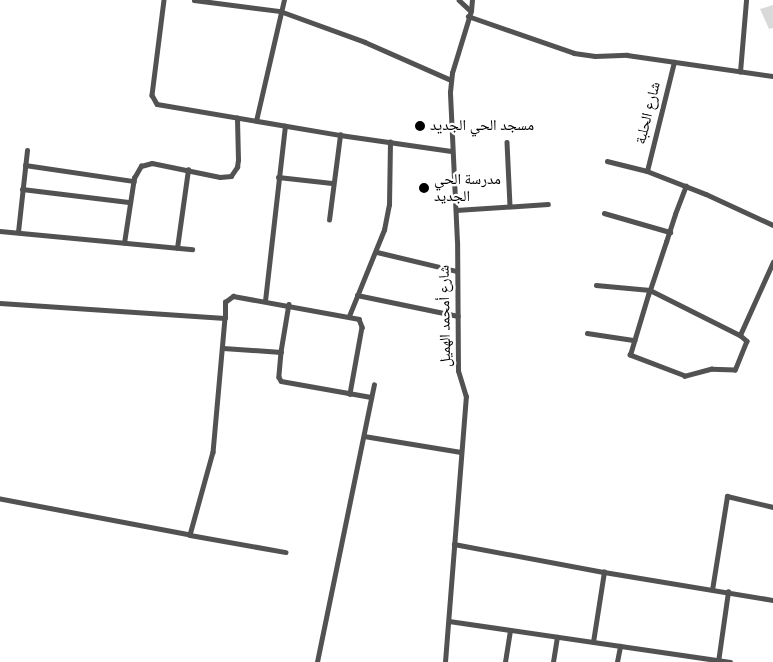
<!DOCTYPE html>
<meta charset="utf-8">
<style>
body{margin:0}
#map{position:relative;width:773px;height:662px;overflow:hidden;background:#fff;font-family:"Fira Sans Condensed","Noto Naskh Arabic",sans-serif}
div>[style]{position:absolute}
.green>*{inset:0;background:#d9d9d9}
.street>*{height:4.5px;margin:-2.25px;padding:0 2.25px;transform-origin:2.25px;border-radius:2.25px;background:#525252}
.dots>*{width:14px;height:14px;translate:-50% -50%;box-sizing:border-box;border:2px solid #fff;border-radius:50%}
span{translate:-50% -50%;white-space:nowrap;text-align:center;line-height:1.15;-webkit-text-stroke:4.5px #fff;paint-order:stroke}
.street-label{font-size:15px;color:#000}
.poi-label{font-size:15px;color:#000}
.left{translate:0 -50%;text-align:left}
</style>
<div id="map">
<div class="green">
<div style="clip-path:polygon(773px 5px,773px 28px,769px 29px,760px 9px)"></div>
</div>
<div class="street">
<div style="left:164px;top:0;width:96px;rotate:97.2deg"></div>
<div style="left:152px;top:95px;width:10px;rotate:61deg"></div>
<div style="left:157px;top:104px;width:186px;rotate:9.6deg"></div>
<div style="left:340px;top:135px;width:112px;rotate:8.2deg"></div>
<div style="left:194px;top:0;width:87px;rotate:7.3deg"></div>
<div style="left:280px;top:11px;width:90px;rotate:20deg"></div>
<div style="left:365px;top:42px;width:94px;rotate:23.8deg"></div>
<div style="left:459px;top:0;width:16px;rotate:43deg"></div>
<div style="left:468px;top:16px;width:112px;rotate:19.2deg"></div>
<div style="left:574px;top:53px;width:21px;rotate:8deg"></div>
<div style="left:595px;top:56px;width:32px;rotate:-2deg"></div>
<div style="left:627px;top:55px;width:148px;rotate:8.2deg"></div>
<div style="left:740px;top:72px;width:72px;rotate:-85.2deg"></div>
<div style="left:256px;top:121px;width:124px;rotate:-77deg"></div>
<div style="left:507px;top:142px;width:63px;rotate:87.3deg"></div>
<div style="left:607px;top:161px;width:41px;rotate:14deg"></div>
<div style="left:647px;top:171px;width:63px;rotate:21.3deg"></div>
<div style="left:706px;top:194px;width:74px;rotate:24.8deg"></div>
<div style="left:25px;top:165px;width:110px;rotate:8.4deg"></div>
<div style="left:647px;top:171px;width:112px;rotate:-76.1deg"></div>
<div style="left:278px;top:177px;width:54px;rotate:6.3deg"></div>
<div style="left:22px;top:189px;width:109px;rotate:6.9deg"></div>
<div style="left:456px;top:210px;width:92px;rotate:-3.7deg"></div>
<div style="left:604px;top:213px;width:69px;rotate:16.1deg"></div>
<div style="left:329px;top:220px;width:86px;rotate:-82.6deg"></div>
<div style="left:0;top:231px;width:193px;rotate:5.4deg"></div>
<div style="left:18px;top:232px;width:82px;rotate:-83.7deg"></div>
<div style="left:124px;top:243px;width:66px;rotate:-81.3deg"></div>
<div style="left:134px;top:178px;width:14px;rotate:-60deg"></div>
<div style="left:141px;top:166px;width:11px;rotate:-15deg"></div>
<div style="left:152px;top:163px;width:69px;rotate:11.6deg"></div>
<div style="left:220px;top:177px;width:11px;rotate:-5deg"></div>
<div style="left:231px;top:176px;width:11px;rotate:-56deg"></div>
<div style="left:237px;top:167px;width:7px;rotate:-82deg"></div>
<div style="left:238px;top:160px;width:42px;rotate:-91.4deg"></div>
<div style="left:177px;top:248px;width:79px;rotate:-82deg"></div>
<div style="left:377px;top:252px;width:82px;rotate:13.4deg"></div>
<div style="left:596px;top:285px;width:54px;rotate:5.3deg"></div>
<div style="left:650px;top:290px;width:101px;rotate:26.6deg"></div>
<div style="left:740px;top:335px;width:9px;rotate:41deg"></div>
<div style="left:747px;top:341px;width:31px;rotate:112deg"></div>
<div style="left:735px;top:370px;width:23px;rotate:-178deg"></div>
<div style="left:712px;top:369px;width:28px;rotate:165deg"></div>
<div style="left:685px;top:376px;width:59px;rotate:-159.1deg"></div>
<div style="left:630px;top:355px;width:63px;rotate:-73.3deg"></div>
<div style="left:648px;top:295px;width:5px;rotate:-68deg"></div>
<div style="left:650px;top:290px;width:51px;rotate:-71.6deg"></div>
<div style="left:666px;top:242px;width:29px;rotate:-72deg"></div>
<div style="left:675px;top:214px;width:30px;rotate:-69deg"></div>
<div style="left:357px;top:295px;width:103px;rotate:11.7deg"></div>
<div style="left:265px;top:301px;width:176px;rotate:-83.5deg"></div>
<div style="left:0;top:303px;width:225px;rotate:3.8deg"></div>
<div style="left:225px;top:318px;width:135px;rotate:95.1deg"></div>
<div style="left:213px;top:452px;width:86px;rotate:105.5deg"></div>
<div style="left:190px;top:535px;width:193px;rotate:-169.3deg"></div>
<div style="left:289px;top:304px;width:49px;rotate:99.5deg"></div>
<div style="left:281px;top:352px;width:25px;rotate:95deg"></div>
<div style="left:279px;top:377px;width:4px;rotate:63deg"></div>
<div style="left:281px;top:381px;width:91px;rotate:10.1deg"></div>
<div style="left:349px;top:316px;width:93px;rotate:-67.9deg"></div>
<div style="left:384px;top:230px;width:25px;rotate:-79deg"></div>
<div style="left:389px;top:205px;width:63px;rotate:-89.1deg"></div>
<div style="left:225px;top:318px;width:16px;rotate:-90deg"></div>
<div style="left:225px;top:302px;width:10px;rotate:-37deg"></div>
<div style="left:233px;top:296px;width:128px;rotate:10.3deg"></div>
<div style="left:359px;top:319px;width:9px;rotate:69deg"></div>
<div style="left:362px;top:327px;width:68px;rotate:100.2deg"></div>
<div style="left:587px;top:333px;width:48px;rotate:8.5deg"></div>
<div style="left:740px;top:335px;width:80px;rotate:-65.7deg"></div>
<div style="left:223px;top:348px;width:58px;rotate:3.9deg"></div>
<div style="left:364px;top:436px;width:98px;rotate:9.4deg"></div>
<div style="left:190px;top:535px;width:97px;rotate:10.1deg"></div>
<div style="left:454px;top:544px;width:153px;rotate:10.6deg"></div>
<div style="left:604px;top:572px;width:171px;rotate:9.4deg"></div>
<div style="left:712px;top:590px;width:95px;rotate:-80.9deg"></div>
<div style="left:727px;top:496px;width:47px;rotate:13.4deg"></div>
<div style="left:449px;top:621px;width:284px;rotate:8.3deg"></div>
<div style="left:593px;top:642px;width:71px;rotate:-81.1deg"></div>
<div style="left:317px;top:662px;width:283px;rotate:-78.4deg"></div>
<div style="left:445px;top:662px;width:266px;rotate:-85.5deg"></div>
<div style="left:466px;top:397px;width:27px;rotate:-107deg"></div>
<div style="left:458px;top:371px;width:129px;rotate:-90.4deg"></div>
<div style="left:457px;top:242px;width:150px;rotate:-92.7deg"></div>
<div style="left:450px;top:92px;width:19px;rotate:-84deg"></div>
<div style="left:452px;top:73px;width:65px;rotate:-73deg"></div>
<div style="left:471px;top:11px;width:11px;rotate:-85deg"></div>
<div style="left:505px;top:662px;width:32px;rotate:-81deg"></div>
<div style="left:553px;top:662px;width:25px;rotate:-81deg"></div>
<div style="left:617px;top:662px;width:16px;rotate:-79deg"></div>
<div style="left:718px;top:662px;width:71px;rotate:-81.9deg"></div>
</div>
<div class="dots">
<div style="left:420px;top:126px;background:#000"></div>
<div style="left:424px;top:188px;background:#000"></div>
</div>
<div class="street-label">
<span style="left:648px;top:113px;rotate:-76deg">شارع الحلبة</span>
<span style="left:445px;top:316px;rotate:-91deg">شارع أمحمد الهميل</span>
</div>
<div class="poi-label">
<span class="left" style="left:430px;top:126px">مسجد الحي الجديد</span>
<span class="left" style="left:434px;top:188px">مدرسة الحي<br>الجديد</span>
</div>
</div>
